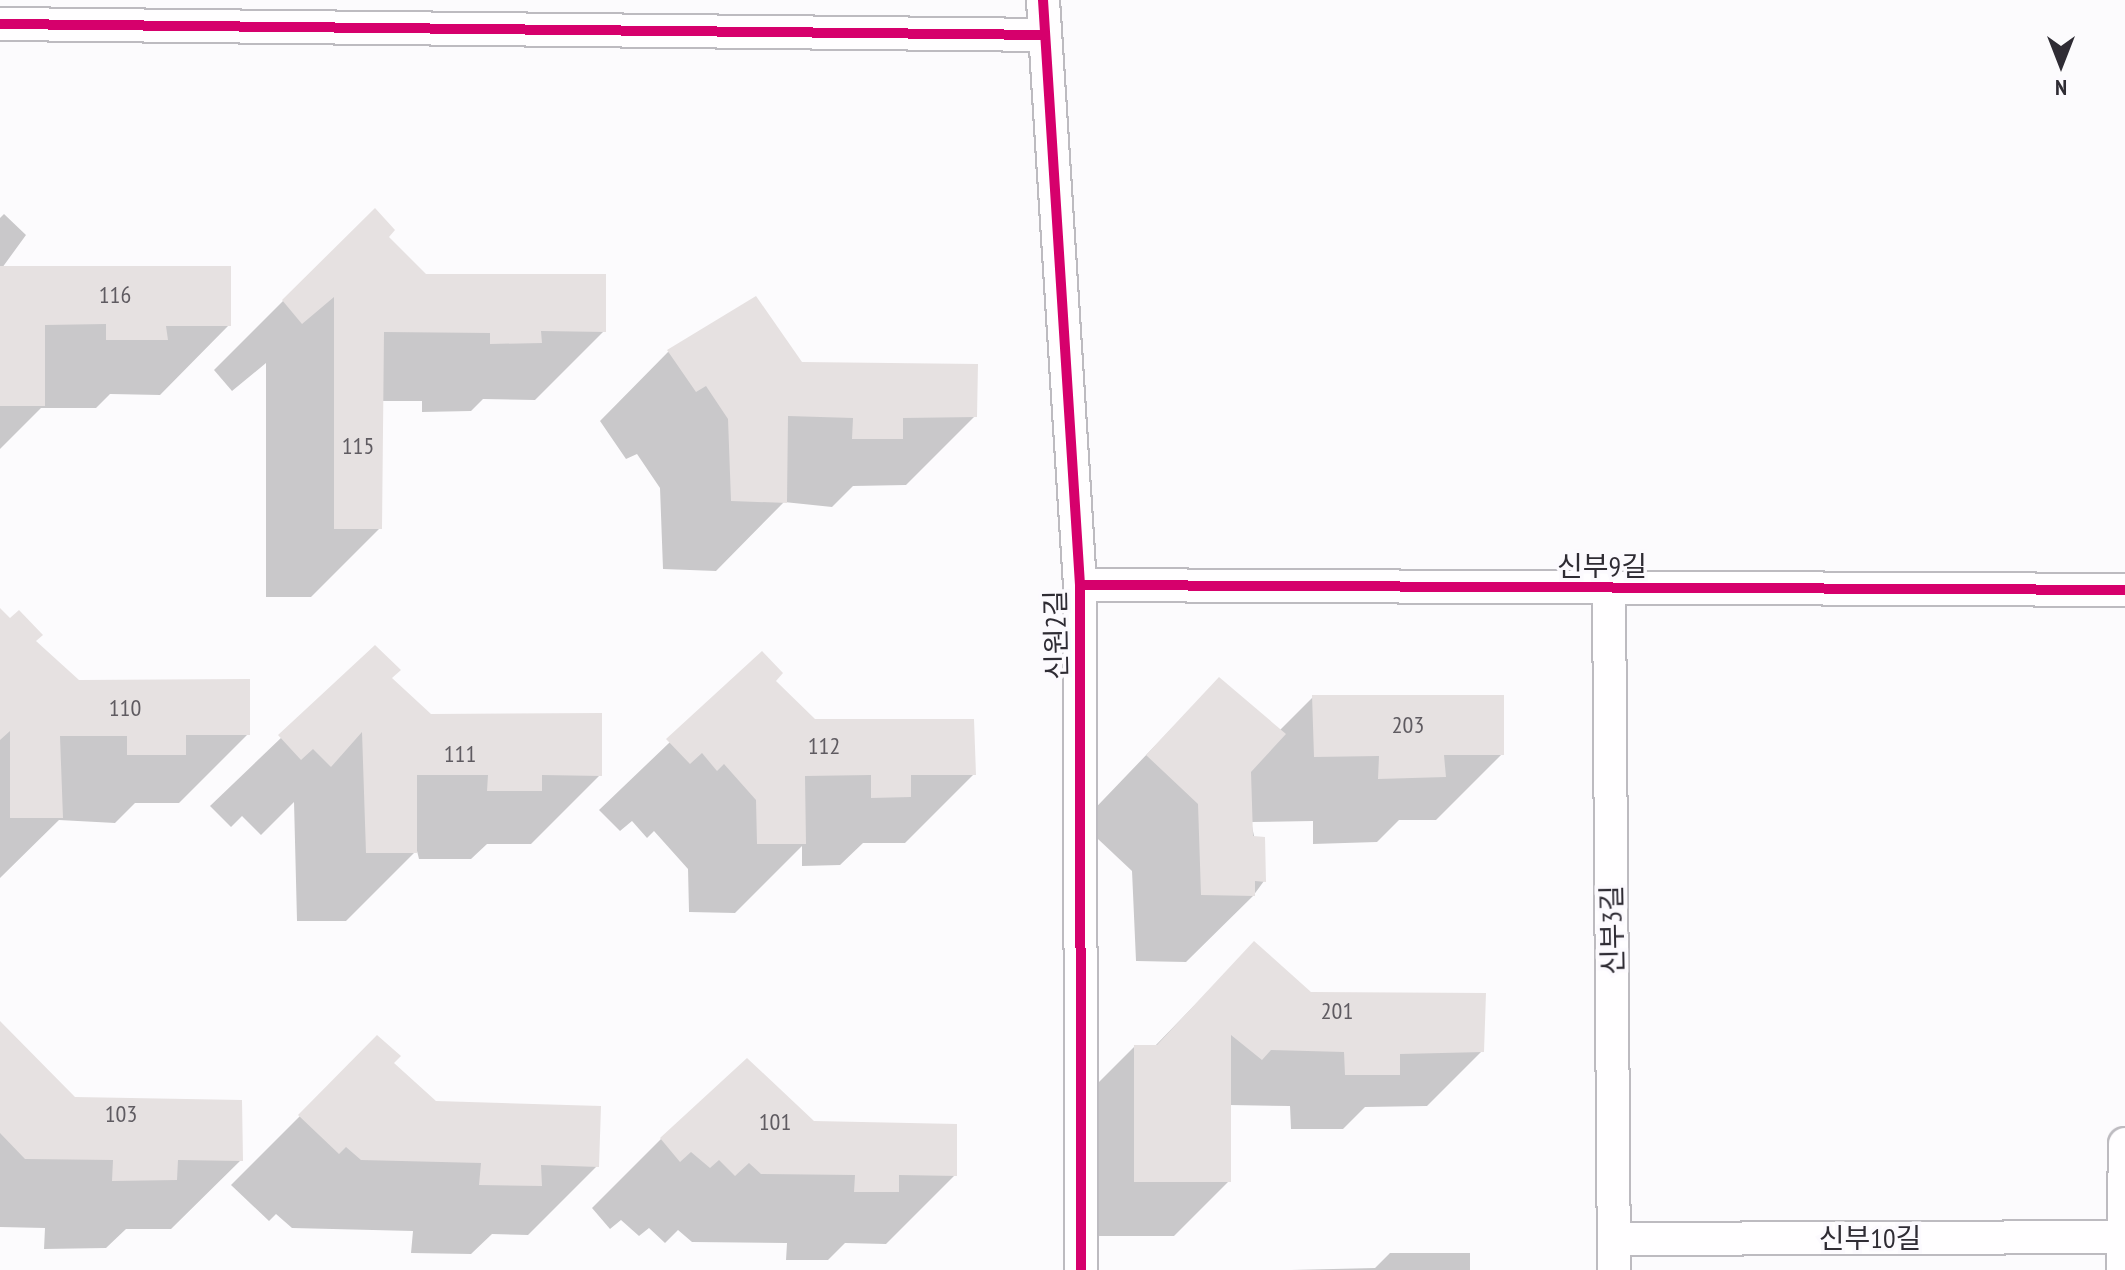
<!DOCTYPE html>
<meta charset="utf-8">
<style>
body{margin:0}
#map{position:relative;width:2125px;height:1270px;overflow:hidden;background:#fcfbfd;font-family:"PT Sans Narrow","Noto Sans KR",sans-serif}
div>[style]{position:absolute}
.shadow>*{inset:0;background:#0003}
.building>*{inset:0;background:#e6e1e1}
.roads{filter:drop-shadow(2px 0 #bdbbc0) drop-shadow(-2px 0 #bdbbc0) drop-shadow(0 2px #bdbbc0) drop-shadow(0 -2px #bdbbc0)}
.street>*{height:32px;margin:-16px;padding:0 16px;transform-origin:16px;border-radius:16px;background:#fffeff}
.cycleway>*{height:10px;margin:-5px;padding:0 5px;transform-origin:5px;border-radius:5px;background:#d6006c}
span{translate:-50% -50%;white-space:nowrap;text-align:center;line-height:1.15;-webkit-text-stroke:7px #fcfafe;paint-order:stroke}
.number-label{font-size:24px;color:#5f5b61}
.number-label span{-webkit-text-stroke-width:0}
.street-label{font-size:28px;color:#2f2c34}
.north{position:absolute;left:2021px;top:24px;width:80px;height:80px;-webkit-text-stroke:6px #fcfafe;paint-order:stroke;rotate:180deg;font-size:22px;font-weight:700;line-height:32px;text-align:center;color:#2f2c34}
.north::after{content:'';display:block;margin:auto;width:28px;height:36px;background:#2f2c34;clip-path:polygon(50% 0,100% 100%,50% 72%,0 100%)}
</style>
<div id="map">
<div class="shadow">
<div style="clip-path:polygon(4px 214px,26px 235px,2px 268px,229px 325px,160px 395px,110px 394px,96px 408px,41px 408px,0 449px,0 218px)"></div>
<div style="clip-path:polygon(386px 237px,425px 276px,604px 331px,535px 400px,483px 399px,471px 411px,422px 412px,422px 401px,381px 401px,380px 528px,311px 597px,266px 597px,266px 363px,232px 391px,214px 370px,283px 301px)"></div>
<div style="clip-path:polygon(668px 352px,801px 364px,975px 416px,906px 485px,853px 486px,832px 507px,784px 502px,716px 571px,663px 569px,660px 488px,637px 454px,626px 459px,600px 421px)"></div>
<div style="clip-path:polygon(0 630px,34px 642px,78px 682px,248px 734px,179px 803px,135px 803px,115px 823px,59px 820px,0 878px)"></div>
<div style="clip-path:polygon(375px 648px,389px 678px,430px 716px,600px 775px,531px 844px,487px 844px,471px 859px,419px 859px,415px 843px,415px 852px,346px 921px,297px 921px,294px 802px,261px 835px,242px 816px,231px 827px,210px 806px)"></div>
<div style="clip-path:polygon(762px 654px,773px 681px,814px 721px,974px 774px,905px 843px,863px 843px,840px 865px,802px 866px,802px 846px,735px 913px,689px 912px,688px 869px,654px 831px,647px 838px,632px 821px,620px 831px,599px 810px)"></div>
<div style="clip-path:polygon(1219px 679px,1279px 731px,1313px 697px,1502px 754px,1436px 820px,1399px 820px,1377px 842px,1313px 844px,1313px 821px,1251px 822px,1264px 881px,1253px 896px,1186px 962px,1136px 961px,1132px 871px,1081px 823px)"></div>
<div style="clip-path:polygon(1254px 944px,1310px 994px,1482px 1051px,1427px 1106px,1365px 1107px,1343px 1129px,1291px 1129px,1290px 1106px,1229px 1105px,1229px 1181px,1174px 1236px,1080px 1236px,1079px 1102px,1134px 1047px,1154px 1047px)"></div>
<div style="clip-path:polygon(378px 1038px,391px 1063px,436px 1103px,597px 1166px,528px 1235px,492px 1234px,471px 1254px,411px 1253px,413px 1231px,292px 1228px,276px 1214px,269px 1221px,231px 1185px)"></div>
<div style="clip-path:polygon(0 1046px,75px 1099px,241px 1160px,171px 1229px,126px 1229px,106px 1248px,44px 1249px,45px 1228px,0 1227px)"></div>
<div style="clip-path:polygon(813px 1123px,955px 1175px,886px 1244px,845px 1243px,828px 1260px,786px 1260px,787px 1243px,692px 1242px,678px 1230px,665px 1243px,649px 1228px,639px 1236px,621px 1220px,610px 1229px,592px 1208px,661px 1139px)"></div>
<div style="clip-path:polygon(1390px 1253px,1470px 1253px,1470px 1270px,1291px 1270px,1375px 1268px)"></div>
</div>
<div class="building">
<div style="clip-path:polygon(375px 208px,395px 230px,389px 237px,426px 274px,606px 274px,606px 332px,541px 331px,542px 343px,490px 344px,490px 333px,384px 332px,382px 529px,334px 529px,334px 297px,302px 324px,282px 300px)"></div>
<div style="clip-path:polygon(0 266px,231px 266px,231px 326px,166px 326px,168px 340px,106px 340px,106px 324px,45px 325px,45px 406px,0 406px)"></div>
<div style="clip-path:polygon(756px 296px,802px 362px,978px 364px,977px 417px,903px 418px,903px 439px,852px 439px,853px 418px,788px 416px,787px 503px,731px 501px,728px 419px,706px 386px,696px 392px,667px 350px)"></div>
<div style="clip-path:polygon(0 608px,10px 618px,19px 610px,43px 635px,36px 641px,79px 680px,250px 679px,250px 735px,186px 735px,186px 755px,127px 755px,127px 736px,60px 736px,63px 818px,10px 818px,10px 731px,0 740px)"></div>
<div style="clip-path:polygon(375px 645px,401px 670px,392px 678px,431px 714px,602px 713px,602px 776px,542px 775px,542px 791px,487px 791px,488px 775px,417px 775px,417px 853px,366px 853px,362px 732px,331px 767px,313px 749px,301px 760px,278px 735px)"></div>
<div style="clip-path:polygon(762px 651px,783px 673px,776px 681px,815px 719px,974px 719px,976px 775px,911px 775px,911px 797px,871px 798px,871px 775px,805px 776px,806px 844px,757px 844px,756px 800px,724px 764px,717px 771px,702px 753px,690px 764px,666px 739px)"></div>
<div style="clip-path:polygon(1219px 677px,1286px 734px,1251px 772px,1253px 836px,1265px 837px,1266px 882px,1255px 881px,1255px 896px,1201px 895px,1198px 804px,1146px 755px)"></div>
<div style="clip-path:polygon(1312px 695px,1504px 695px,1504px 755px,1444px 755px,1446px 777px,1378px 779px,1379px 756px,1314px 757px)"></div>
<div style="clip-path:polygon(1254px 941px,1311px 992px,1486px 993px,1484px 1052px,1400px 1054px,1400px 1075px,1345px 1075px,1344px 1052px,1271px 1050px,1262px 1060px,1231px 1035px,1231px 1182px,1134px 1182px,1134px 1045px,1157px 1045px)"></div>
<div style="clip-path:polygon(0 1021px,75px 1097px,242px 1100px,243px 1161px,178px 1160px,177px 1180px,112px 1181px,113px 1160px,25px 1159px,0 1133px)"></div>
<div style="clip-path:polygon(377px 1035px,401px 1056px,394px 1063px,436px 1101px,601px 1106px,599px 1167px,541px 1165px,542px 1186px,479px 1185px,481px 1163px,361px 1160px,346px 1147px,339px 1154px,298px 1115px)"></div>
<div style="clip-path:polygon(747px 1058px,814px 1121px,957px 1124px,957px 1176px,899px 1175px,899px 1192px,854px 1192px,855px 1175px,761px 1174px,749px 1163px,735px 1176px,719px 1160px,710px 1168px,691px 1152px,680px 1162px,660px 1138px)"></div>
</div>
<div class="roads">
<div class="street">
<div style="left:1043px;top:0;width:586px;rotate:86.38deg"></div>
<div style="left:1080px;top:585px;width:685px;rotate:89.92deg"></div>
<div style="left:0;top:24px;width:1044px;rotate:0.6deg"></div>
<div style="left:1080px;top:585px;width:1045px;rotate:0.27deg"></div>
<div style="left:1609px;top:591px;width:679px;rotate:89.58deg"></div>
<div style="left:1615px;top:1239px;width:510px;rotate:-0.22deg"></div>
<div style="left:2123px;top:1270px;width:126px;rotate:-89.1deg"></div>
</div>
</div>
<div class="cycleway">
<div style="left:1043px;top:0;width:586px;rotate:86.38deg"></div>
<div style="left:1080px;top:585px;width:685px;rotate:89.92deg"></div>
<div style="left:0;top:24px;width:1044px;rotate:0.6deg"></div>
<div style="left:1080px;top:585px;width:1045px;rotate:0.27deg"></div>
</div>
<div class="number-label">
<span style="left:115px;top:295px">116</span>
<span style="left:358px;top:446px">115</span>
<span style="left:125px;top:708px">110</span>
<span style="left:1408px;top:725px">203</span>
<span style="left:824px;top:746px">112</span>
<span style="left:460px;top:754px">111</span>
<span style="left:1337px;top:1011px">201</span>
<span style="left:121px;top:1114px">103</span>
<span style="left:775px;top:1122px">101</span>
</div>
<div class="street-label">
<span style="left:1602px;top:566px">신부9길</span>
<span style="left:1056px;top:635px;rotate:-91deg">신원2길</span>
<span style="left:1612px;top:930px;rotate:-91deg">신부3길</span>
<span style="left:1870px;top:1238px">신부10길</span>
</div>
<div class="north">N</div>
</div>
